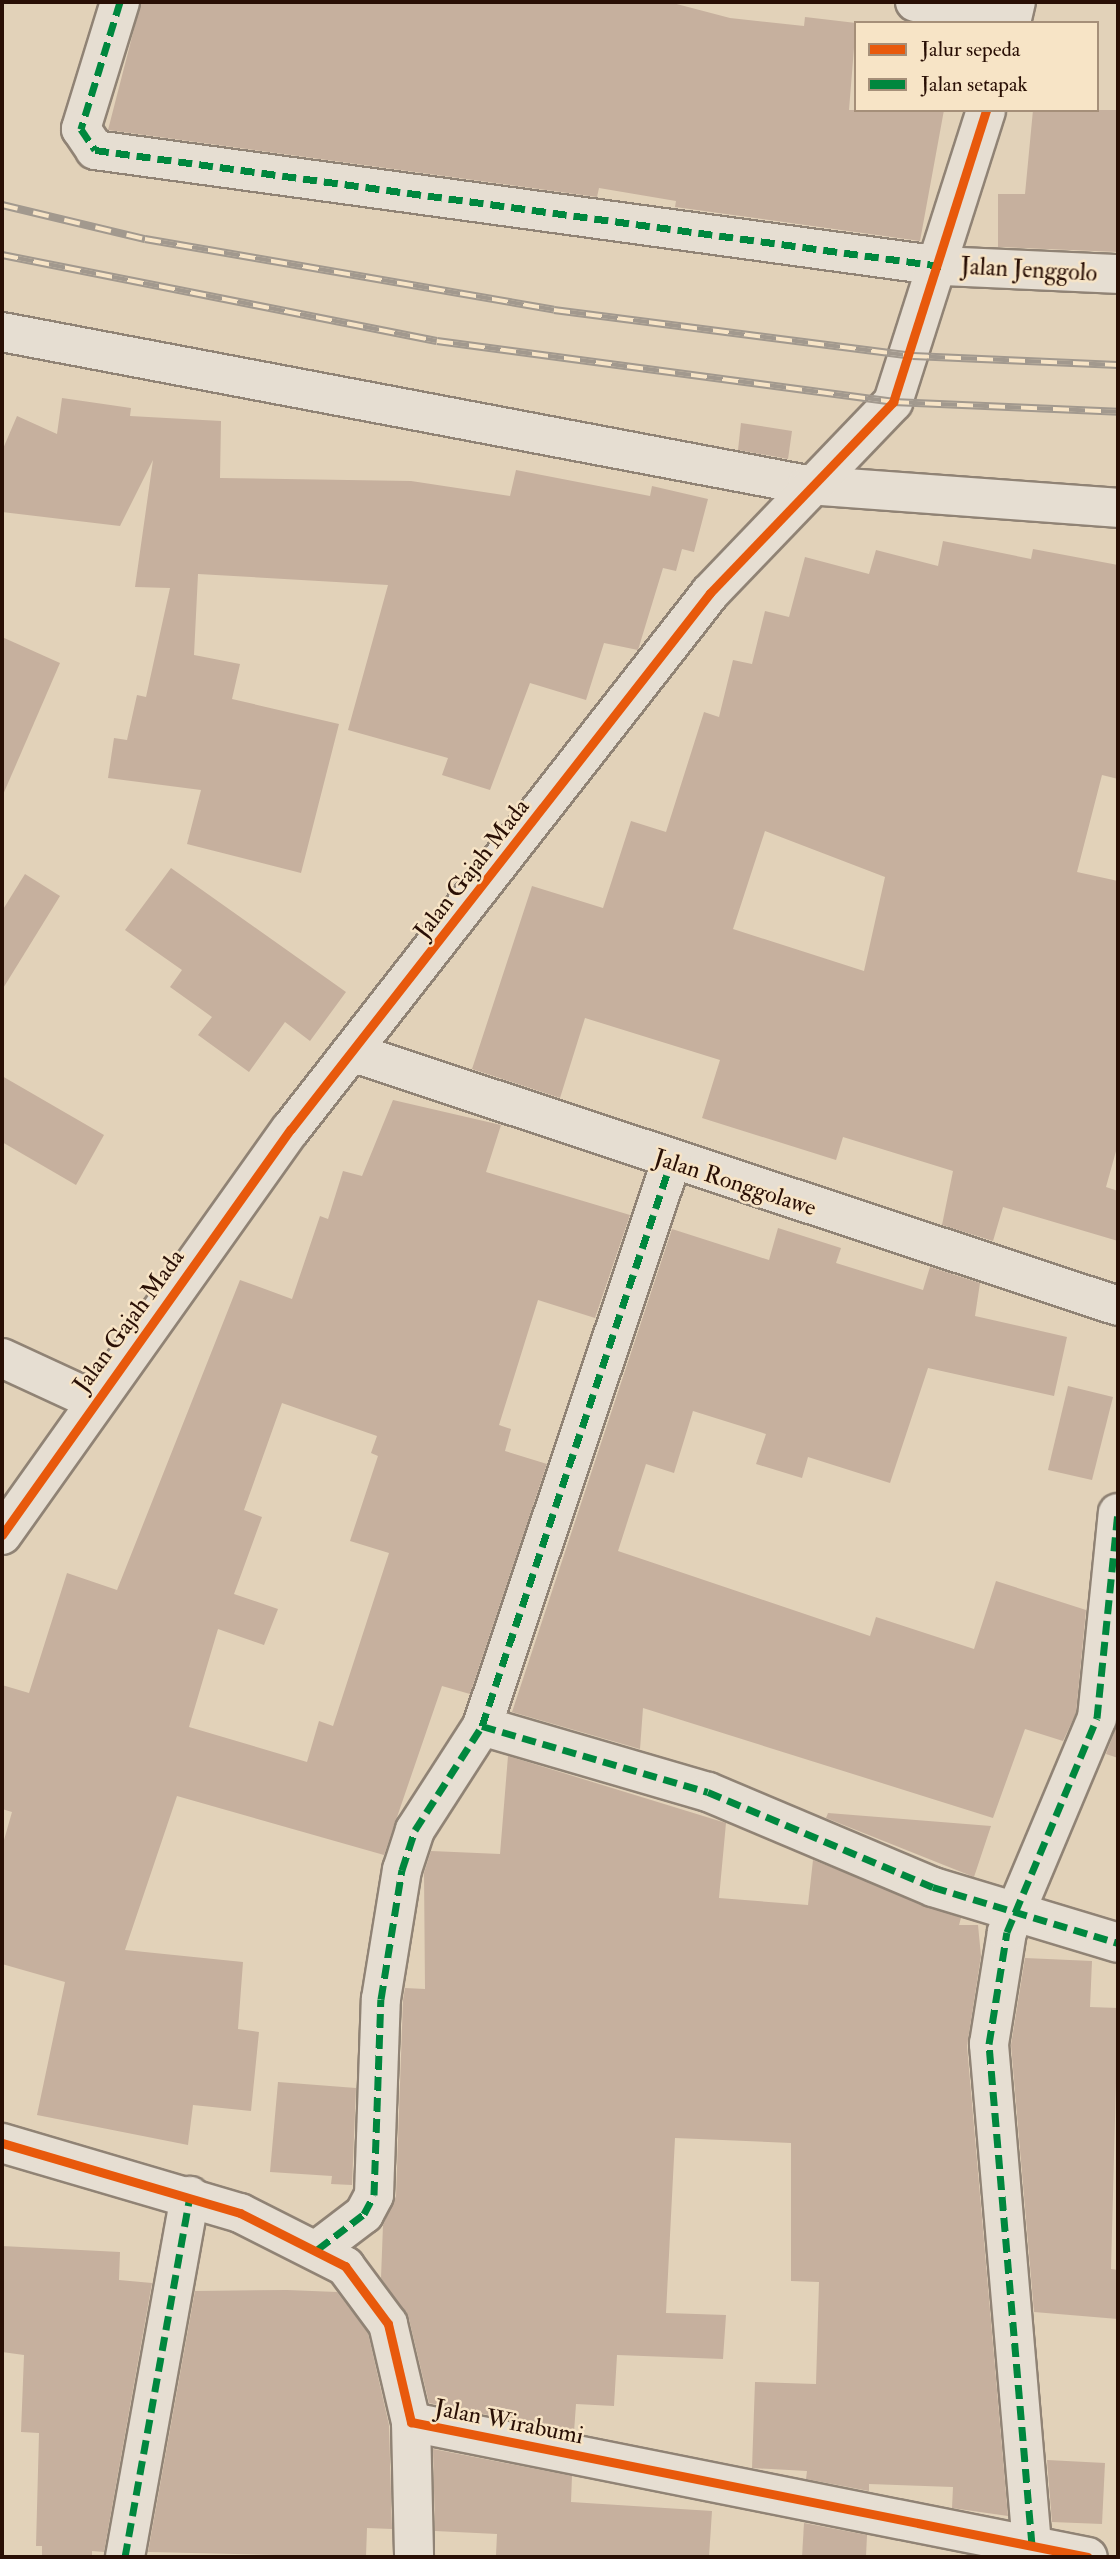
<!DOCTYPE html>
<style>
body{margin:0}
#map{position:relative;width:1120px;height:2559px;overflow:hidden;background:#e2d2b9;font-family:"IM FELL Double Pica",serif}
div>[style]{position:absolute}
.building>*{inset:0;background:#c6b09e}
.roads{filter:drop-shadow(2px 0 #908375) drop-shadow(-2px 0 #908375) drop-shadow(0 2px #908375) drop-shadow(0 -2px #908375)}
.minor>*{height:38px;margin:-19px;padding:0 19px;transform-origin:19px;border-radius:19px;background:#e6ded2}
.tertiary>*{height:38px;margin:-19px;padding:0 19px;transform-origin:19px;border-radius:19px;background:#e6ded2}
.rail>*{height:8px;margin-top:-4px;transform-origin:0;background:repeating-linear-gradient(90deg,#f7e4c6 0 16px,#a2998e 0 32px);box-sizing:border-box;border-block:2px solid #a2998e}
.quiet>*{height:7px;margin-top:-3.5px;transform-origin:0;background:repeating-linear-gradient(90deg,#00873e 0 14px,transparent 0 21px)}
.cycleway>*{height:9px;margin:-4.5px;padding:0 4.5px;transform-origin:4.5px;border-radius:4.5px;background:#e8590c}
span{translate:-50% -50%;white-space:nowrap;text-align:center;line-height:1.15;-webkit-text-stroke:5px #f7e4c6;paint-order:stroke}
.street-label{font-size:24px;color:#290f05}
.frame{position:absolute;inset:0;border:4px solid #290f05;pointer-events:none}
.legend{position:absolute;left:854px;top:21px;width:245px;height:91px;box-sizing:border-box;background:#f7e4c6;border:2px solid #a58f79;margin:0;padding:9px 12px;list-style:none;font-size:21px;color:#290f05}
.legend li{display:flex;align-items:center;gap:14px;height:35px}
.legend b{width:35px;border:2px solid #a58f79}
</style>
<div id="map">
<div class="building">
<div style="clip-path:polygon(141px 2px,669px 2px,730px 18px,804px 26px,805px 17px,856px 23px,849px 110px,944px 110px,920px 241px,675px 207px,676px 201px,599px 188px,597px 197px,108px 130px)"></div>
<div style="clip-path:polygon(1033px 110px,1118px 110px,1118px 252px,998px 247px,998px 194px,1025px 194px)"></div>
<div style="clip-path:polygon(62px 398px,131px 408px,130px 416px,221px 421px,220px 478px,411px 481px,510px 496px,516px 470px,650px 496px,652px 486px,708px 499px,694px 552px,682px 549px,676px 571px,663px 568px,638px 650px,604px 643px,586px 700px,530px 683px,490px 790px,442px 775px,448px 758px,348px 730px,388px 585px,198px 574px,194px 655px,240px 664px,232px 699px,339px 724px,301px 873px,187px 844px,201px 790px,108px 778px,114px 738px,127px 740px,137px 695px,146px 697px,170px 588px,135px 587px,153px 460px,120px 526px,2px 512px,2px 451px,17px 416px,57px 434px)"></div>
<div style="clip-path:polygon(741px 423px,792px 431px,788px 459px,738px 450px)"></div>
<div style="clip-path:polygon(evenodd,943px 541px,1031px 559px,1033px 549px,1118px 565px,1118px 779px,1102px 775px,1077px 872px,1118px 881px,1118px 1144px,1106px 1187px,1118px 1191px,1118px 1241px,1003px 1207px,993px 1241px,942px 1225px,953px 1171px,843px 1137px,836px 1160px,702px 1118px,720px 1060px,585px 1018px,560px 1098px,472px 1069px,532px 886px,603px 908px,631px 821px,666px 832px,704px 712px,719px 717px,733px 660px,752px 664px,765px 611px,789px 617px,805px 557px,869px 574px,876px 550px,938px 566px,943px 541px,765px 831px,885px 877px,864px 971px,733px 929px,765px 831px)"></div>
<div style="clip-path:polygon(2px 637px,60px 663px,2px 797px)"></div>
<div style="clip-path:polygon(171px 868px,346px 992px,310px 1041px,285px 1022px,249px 1072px,198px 1035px,212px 1017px,170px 987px,182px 970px,125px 930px)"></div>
<div style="clip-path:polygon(25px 874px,60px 896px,2px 990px,2px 911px)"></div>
<div style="clip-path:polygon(2px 1076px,104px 1135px,76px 1185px,2px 1142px)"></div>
<div style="clip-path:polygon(evenodd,393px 1100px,501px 1125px,486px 1172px,630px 1215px,595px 1318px,538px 1300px,499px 1425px,511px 1429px,505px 1451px,547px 1464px,470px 1694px,442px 1686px,384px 1855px,177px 1796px,125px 1950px,243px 1962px,238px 2029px,259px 2032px,251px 2111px,193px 2105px,188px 2145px,37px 2115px,65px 1982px,2px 1964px,2px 1847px,12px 1812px,2px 1809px,2px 1685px,29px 1693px,67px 1573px,117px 1590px,240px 1280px,292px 1299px,320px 1216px,328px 1219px,343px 1171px,362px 1176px,393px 1100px,282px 1403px,377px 1436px,371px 1453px,378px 1456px,350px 1541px,389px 1553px,333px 1726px,319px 1721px,307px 1762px,189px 1727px,218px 1629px,264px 1645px,278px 1609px,234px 1594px,262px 1517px,244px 1510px,282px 1403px)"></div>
<div style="clip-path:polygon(778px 1228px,841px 1248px,836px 1263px,923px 1290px,930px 1267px,980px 1283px,975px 1316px,1067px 1337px,1054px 1396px,928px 1368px,890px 1483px,808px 1457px,802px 1478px,756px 1464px,766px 1434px,693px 1411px,674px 1473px,646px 1464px,618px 1551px,870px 1636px,876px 1617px,974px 1649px,996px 1581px,1086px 1610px,1076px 1713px,1063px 1741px,1025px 1729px,993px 1818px,643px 1708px,640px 1749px,512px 1712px,672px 1229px,769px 1260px)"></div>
<div style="clip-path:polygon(1068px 1386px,1113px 1397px,1092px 1480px,1048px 1470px)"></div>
<div style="clip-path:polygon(1118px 1722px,1118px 1758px,1106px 1754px)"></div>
<div style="clip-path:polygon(508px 1756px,726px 1823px,719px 1898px,808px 1905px,813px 1860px,961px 1918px,959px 1925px,978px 1925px,981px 1956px,967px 2046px,1008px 2516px,952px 2508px,953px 2487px,869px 2484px,869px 2491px,806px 2479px,807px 2471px,752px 2468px,755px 2382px,816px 2384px,819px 2282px,791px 2281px,791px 2143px,675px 2138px,666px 2313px,726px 2315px,723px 2359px,617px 2355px,614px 2406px,576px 2404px,574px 2432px,429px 2403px,409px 2319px,381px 2278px,383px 2225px,396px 2196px,403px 2000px,405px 1988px,425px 1989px,424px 1873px,431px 1851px,500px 1854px)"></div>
<div style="clip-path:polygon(828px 1813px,991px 1826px,974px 1877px,826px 1818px)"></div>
<div style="clip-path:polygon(1025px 1958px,1092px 1961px,1090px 2007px,1118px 2008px,1111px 2269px,1118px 2270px,1118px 2319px,1034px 2312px,1011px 2045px)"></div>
<div style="clip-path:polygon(278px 2082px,356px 2088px,352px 2185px,331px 2184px,332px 2176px,270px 2172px)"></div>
<div style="clip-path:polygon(2px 2246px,120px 2252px,119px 2280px,152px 2283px,104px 2552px,92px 2551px,92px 2557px,42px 2557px,42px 2546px,36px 2546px,39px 2433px,21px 2432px,24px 2355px,2px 2352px)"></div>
<div style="clip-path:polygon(287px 2290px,337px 2292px,368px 2333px,389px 2425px,392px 2529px,367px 2528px,366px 2557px,148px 2552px,195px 2291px)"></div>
<div style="clip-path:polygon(433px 2449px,572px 2476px,571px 2502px,712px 2511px,709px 2557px,496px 2555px,497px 2534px,435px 2531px)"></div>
<div style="clip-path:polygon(1047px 2460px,1105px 2463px,1102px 2524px,1052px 2522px)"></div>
<div style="clip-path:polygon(804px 2523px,867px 2535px,866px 2557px,802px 2557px)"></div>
</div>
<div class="roads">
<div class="minor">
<div style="left:120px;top:2px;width:133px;rotate:107.1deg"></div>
<div style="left:81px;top:129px;width:25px;rotate:56deg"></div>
<div style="left:95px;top:150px;width:854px;rotate:7.81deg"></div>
<div style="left:941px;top:266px;width:177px;rotate:2.6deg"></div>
<div style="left:915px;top:2px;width:94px;rotate:12.9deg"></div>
<div style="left:2px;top:332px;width:819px;rotate:10.76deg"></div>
<div style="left:807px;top:485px;width:312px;rotate:4.2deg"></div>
<div style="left:354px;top:1053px;width:805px;rotate:18.32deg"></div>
<div style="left:2px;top:1358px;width:102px;rotate:24.8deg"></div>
<div style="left:482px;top:1726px;width:235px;rotate:16.3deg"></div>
<div style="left:708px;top:1792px;width:244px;rotate:22.9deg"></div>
<div style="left:933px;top:1887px;width:193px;rotate:16.8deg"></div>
<div style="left:2px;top:2143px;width:248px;rotate:16.4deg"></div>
<div style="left:240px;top:2213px;width:118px;rotate:26.8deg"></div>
<div style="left:345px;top:2266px;width:72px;rotate:53.4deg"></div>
<div style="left:388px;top:2324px;width:101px;rotate:76.8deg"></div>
<div style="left:411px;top:2422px;width:690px;rotate:11.28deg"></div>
<div style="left:318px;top:2249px;width:58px;rotate:-37.3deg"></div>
<div style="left:364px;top:2214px;width:21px;rotate:-62deg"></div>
<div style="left:374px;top:2195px;width:196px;rotate:-88deg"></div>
<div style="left:381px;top:1999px;width:131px;rotate:-80.8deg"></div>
<div style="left:402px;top:1870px;width:42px;rotate:-72deg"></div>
<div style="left:415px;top:1830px;width:124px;rotate:-57.2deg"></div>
<div style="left:482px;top:1726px;width:595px;rotate:-71.47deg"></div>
<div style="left:411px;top:2422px;width:135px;rotate:88.7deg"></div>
<div style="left:1032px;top:2545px;width:503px;rotate:-94.91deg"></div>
<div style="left:989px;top:2044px;width:113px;rotate:-80.9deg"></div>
<div style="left:1007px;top:1932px;width:232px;rotate:-67.2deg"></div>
<div style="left:1097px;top:1718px;width:206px;rotate:-84.2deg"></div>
<div style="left:125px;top:2557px;width:367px;rotate:-79.8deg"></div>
</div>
<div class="tertiary">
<div style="left:1011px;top:23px;width:22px;rotate:-77deg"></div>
<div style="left:2px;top:1535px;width:498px;rotate:-54.6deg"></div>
<div style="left:291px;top:1129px;width:680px;rotate:-51.98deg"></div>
<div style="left:710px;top:593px;width:265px;rotate:-46.2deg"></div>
<div style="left:893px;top:402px;width:306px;rotate:-72.3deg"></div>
</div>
</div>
<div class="rail">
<div style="left:2px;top:205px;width:147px;rotate:13.4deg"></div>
<div style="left:145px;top:239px;width:415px;rotate:9.8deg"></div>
<div style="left:554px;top:310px;width:362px;rotate:7.3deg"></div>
<div style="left:913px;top:356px;width:205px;rotate:2.5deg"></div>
<div style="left:2px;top:255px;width:443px;rotate:11.2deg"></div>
<div style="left:437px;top:341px;width:460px;rotate:7.6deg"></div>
<div style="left:893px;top:402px;width:225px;rotate:2.5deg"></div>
</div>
<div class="quiet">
<div style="left:120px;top:2px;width:133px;rotate:107.1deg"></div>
<div style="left:81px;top:129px;width:25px;rotate:56deg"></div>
<div style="left:95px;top:150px;width:854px;rotate:7.81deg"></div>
<div style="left:482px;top:1726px;width:235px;rotate:16.3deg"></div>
<div style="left:708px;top:1792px;width:244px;rotate:22.9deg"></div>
<div style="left:933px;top:1887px;width:193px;rotate:16.8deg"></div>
<div style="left:318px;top:2249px;width:58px;rotate:-37.3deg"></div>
<div style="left:364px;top:2214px;width:21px;rotate:-62deg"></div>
<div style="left:374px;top:2195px;width:196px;rotate:-88deg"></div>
<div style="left:381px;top:1999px;width:131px;rotate:-80.8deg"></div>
<div style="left:402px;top:1870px;width:42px;rotate:-72deg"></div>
<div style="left:415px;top:1830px;width:124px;rotate:-57.2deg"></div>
<div style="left:482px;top:1726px;width:595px;rotate:-71.47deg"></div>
<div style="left:1032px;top:2545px;width:503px;rotate:-94.91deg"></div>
<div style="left:989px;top:2044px;width:113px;rotate:-80.9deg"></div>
<div style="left:1007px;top:1932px;width:232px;rotate:-67.2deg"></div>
<div style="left:1097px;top:1718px;width:206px;rotate:-84.2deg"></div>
<div style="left:125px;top:2557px;width:367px;rotate:-79.8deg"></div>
</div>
<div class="cycleway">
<div style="left:2px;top:1535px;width:498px;rotate:-54.6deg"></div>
<div style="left:291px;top:1129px;width:680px;rotate:-51.98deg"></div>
<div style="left:710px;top:593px;width:265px;rotate:-46.2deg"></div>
<div style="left:893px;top:402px;width:306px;rotate:-72.3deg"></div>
<div style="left:2px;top:2143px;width:248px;rotate:16.4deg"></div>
<div style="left:240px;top:2213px;width:118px;rotate:26.8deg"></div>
<div style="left:345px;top:2266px;width:72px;rotate:53.4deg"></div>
<div style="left:388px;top:2324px;width:101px;rotate:76.8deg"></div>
<div style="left:411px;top:2422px;width:690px;rotate:11.28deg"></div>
</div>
<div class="street-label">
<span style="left:1029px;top:270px;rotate:3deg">Jalan Jenggolo</span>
<span style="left:472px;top:869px;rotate:-52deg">Jalan Gajah Mada</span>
<span style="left:735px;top:1183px;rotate:18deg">Jalan Ronggolawe</span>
<span style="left:129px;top:1321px;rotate:-54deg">Jalan Gajah Mada</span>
<span style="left:509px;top:2422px;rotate:11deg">Jalan Wirabumi</span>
</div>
<div class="frame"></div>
<ul class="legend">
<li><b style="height:9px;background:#e8590c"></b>Jalur sepeda</li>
<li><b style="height:9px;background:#00873e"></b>Jalan setapak</li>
</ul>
</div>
